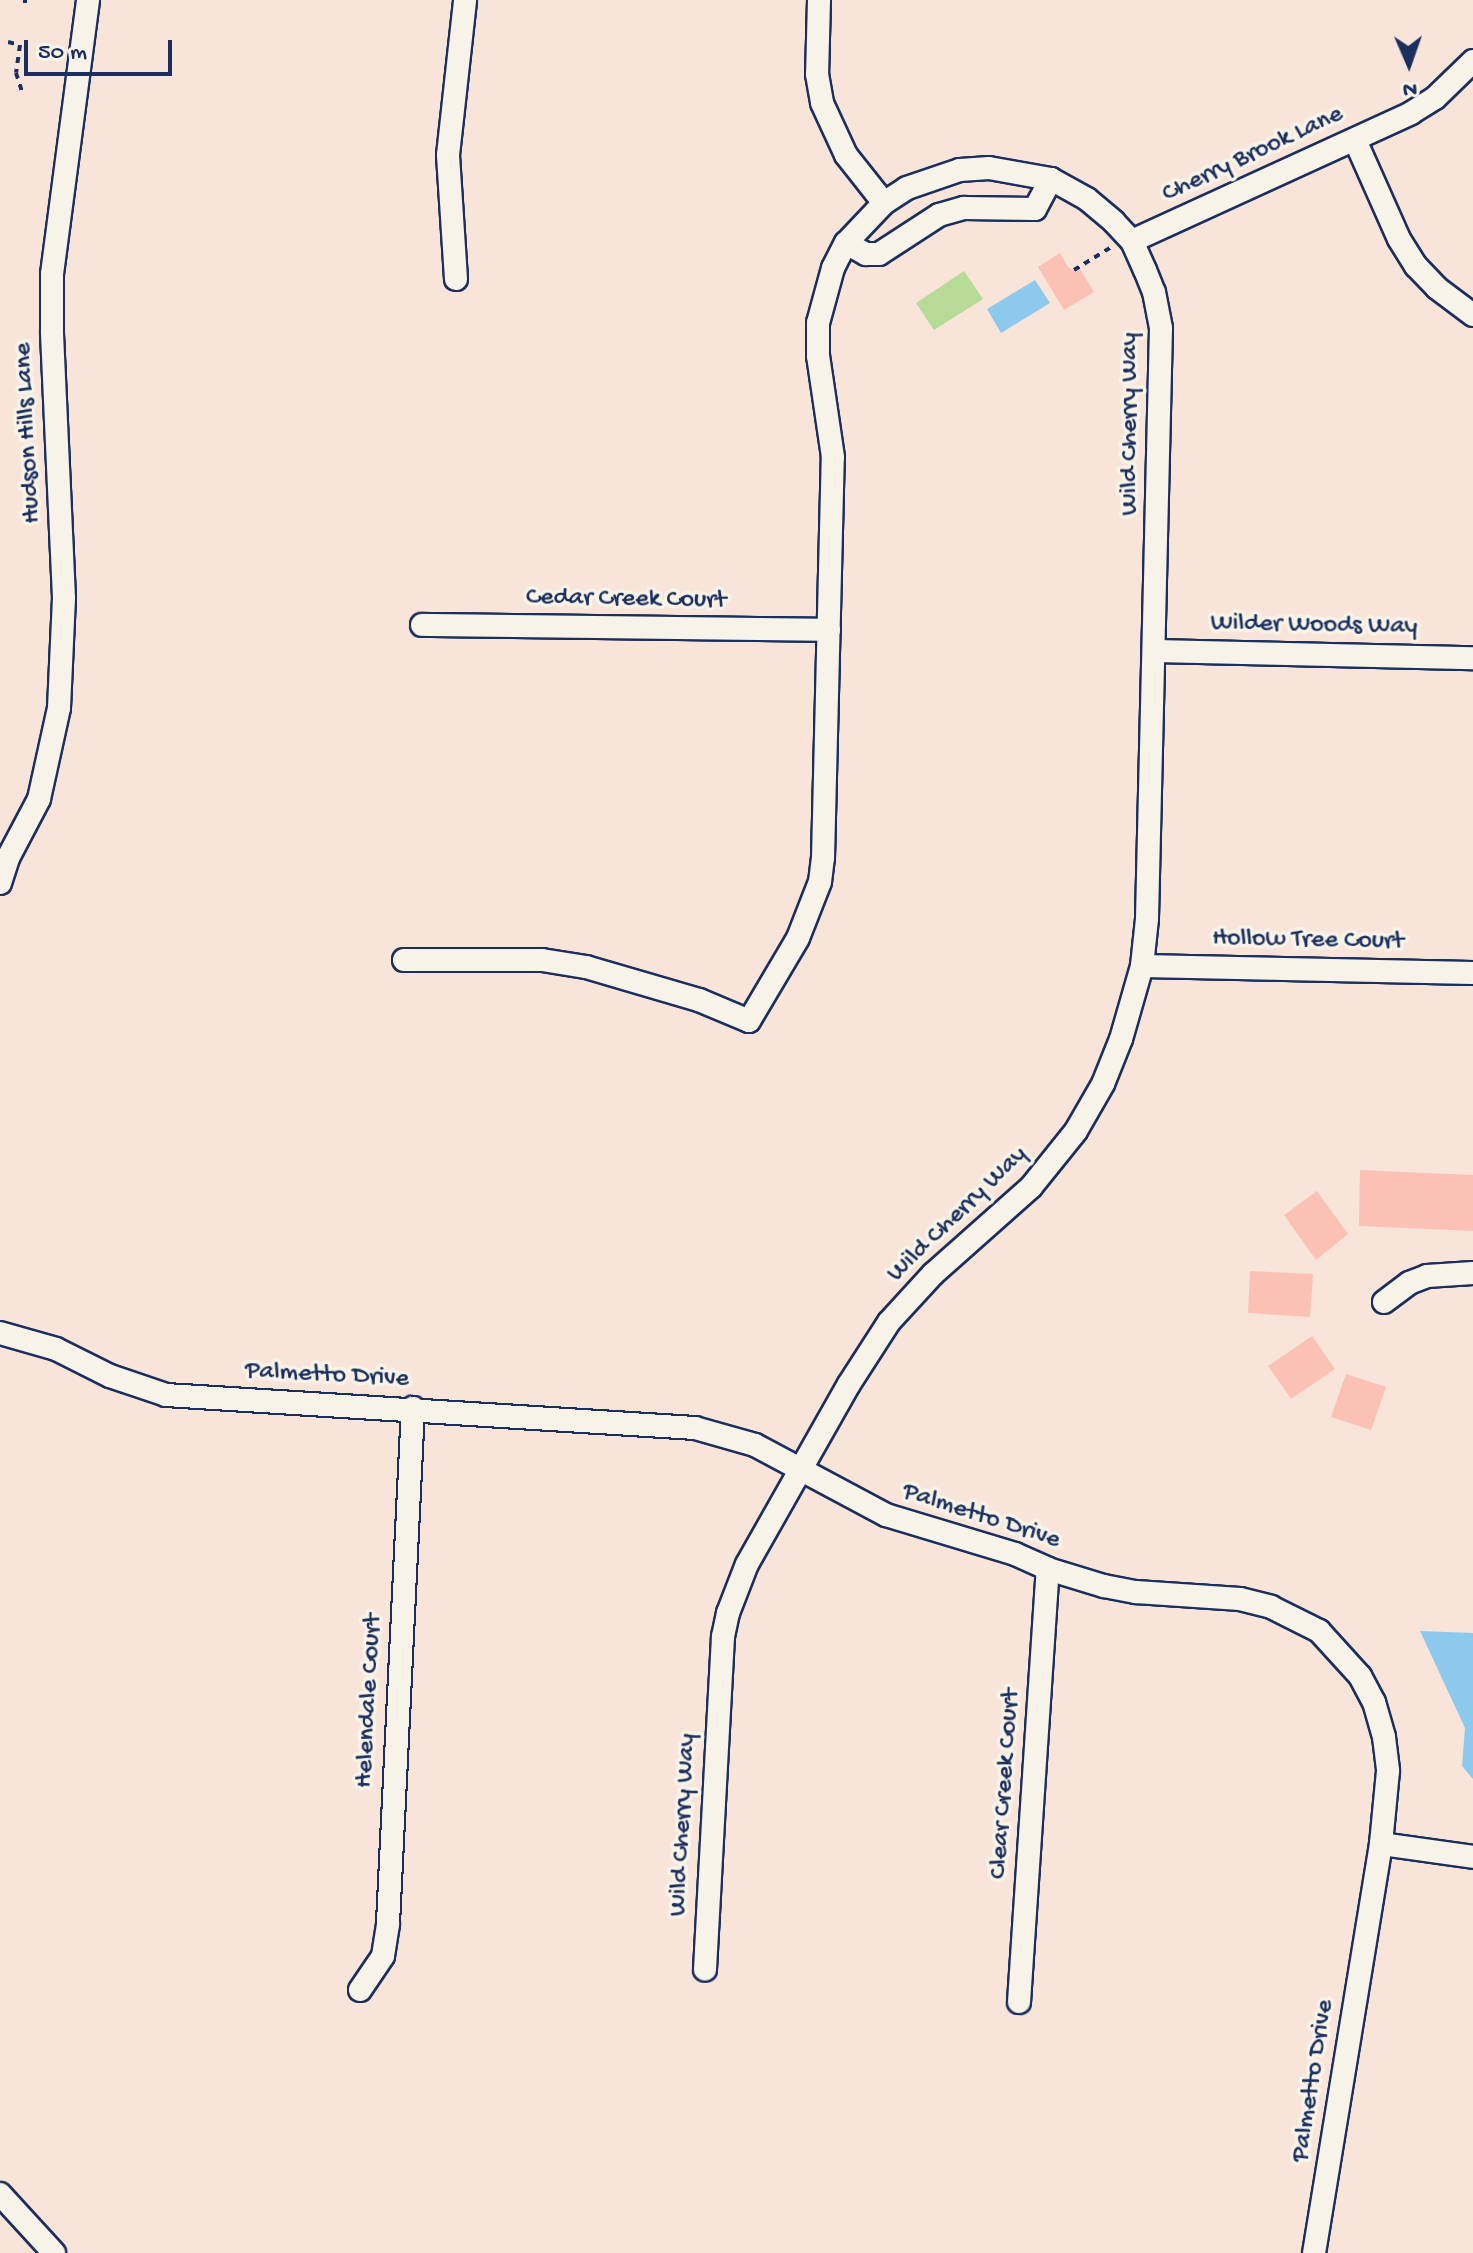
<!DOCTYPE html>
<style>
body{margin:0}
#map{position:relative;width:1473px;height:2253px;overflow:hidden;background:#f8e4d9;font-family:"Gochi Hand",sans-serif}
div>[style]{position:absolute}
.green>*{inset:0;background:#b5db96}
.water>*{inset:0;background:#8dc9ed}
.building>*{inset:0;background:#fcc1b5}
.path>*{height:4px;margin-top:-2px;transform-origin:0;background:repeating-linear-gradient(90deg,#1b2f5e 0 6px,transparent 0 12px)}
.roads{filter:drop-shadow(2px 0 #1b2f5e) drop-shadow(-2px 0 #1b2f5e) drop-shadow(0 2px #1b2f5e) drop-shadow(0 -2px #1b2f5e)}
.minor>*{height:22px;margin:-11px;padding:0 11px;transform-origin:11px;border-radius:11px;background:#f7f3e8}
span{translate:-50% -50%;white-space:nowrap;text-align:center;line-height:1.15;-webkit-text-stroke:7px #f7f3e8;paint-order:stroke}
.street-label{font-size:26px;color:#1b2f5e}
.north{position:absolute;left:1369px;top:24px;width:80px;height:80px;-webkit-text-stroke:6px #f7f3e8;paint-order:stroke;rotate:178deg;font-size:22px;font-weight:700;line-height:32px;text-align:center;color:#1b2f5e}
.north::after{content:'';display:block;margin:auto;width:28px;height:36px;background:#1b2f5e;clip-path:polygon(50% 0,100% 100%,50% 72%,0 100%)}
.scale{position:absolute;left:24px;top:40px;width:148px;height:36px;box-sizing:border-box;border:4px solid #1b2f5e;border-top:0;padding-left:10px;font-size:24px;line-height:28px;white-space:nowrap;color:#1b2f5e;-webkit-text-stroke:6px #f7f3e8;paint-order:stroke}
</style>
<div id="map">
<div class="green">
<div style="clip-path:polygon(964px 271px,983px 299px,934px 330px,916px 303px)"></div>
</div>
<div class="water">
<div style="clip-path:polygon(1035px 280px,1050px 303px,1001px 333px,987px 309px)"></div>
<div style="clip-path:polygon(1420px 1631px,1473px 1633px,1473px 1779px,1462px 1766px,1465px 1728px)"></div>
</div>
<div class="building">
<div style="clip-path:polygon(1060px 253px,1068px 267px,1076px 272px,1080px 269px,1094px 292px,1064px 310px,1038px 267px)"></div>
<div style="clip-path:polygon(1360px 1170px,1473px 1175px,1473px 1231px,1359px 1226px)"></div>
<div style="clip-path:polygon(1317px 1191px,1348px 1234px,1316px 1260px,1284px 1215px)"></div>
<div style="clip-path:polygon(1250px 1271px,1313px 1274px,1310px 1317px,1248px 1313px)"></div>
<div style="clip-path:polygon(1312px 1336px,1335px 1369px,1291px 1399px,1268px 1366px)"></div>
<div style="clip-path:polygon(1346px 1374px,1386px 1387px,1371px 1430px,1331px 1417px)"></div>
</div>
<div class="path">
<div style="left:25px;top:0;width:3px;rotate:90deg"></div>
<div style="left:8px;top:42px;width:12px;rotate:14deg"></div>
<div style="left:20px;top:45px;width:28px;rotate:98deg"></div>
<div style="left:16px;top:73px;width:19px;rotate:72deg"></div>
<div style="left:1074px;top:270px;width:46px;rotate:-31.6deg"></div>
</div>
<div class="roads">
<div class="minor">
<div style="left:819px;top:0;width:74px;rotate:91.5deg"></div>
<div style="left:817px;top:74px;width:29px;rotate:80deg"></div>
<div style="left:822px;top:103px;width:57px;rotate:65.2deg"></div>
<div style="left:846px;top:155px;width:61px;rotate:51.6deg"></div>
<div style="left:1355px;top:140px;width:108px;rotate:66deg"></div>
<div style="left:1399px;top:239px;width:32px;rotate:58deg"></div>
<div style="left:1416px;top:266px;width:30px;rotate:46deg"></div>
<div style="left:1437px;top:288px;width:45px;rotate:36.9deg"></div>
<div style="left:1132px;top:241px;width:307px;rotate:-24.6deg"></div>
<div style="left:1411px;top:113px;width:28px;rotate:-32deg"></div>
<div style="left:1435px;top:98px;width:53px;rotate:-44.2deg"></div>
<div style="left:846px;top:243px;width:23px;rotate:29deg"></div>
<div style="left:866px;top:254px;width:13px"></div>
<div style="left:879px;top:254px;width:72px;rotate:-33deg"></div>
<div style="left:939px;top:215px;width:26px;rotate:-16deg"></div>
<div style="left:964px;top:208px;width:71px;rotate:0.8deg"></div>
<div style="left:1035px;top:209px;width:34px;rotate:-62deg"></div>
<div style="left:456px;top:279px;width:124px;rotate:-93.7deg"></div>
<div style="left:448px;top:155px;width:156px;rotate:-83.7deg"></div>
<div style="left:422px;top:625px;width:407px;rotate:0.7deg"></div>
<div style="left:1155px;top:651px;width:318px;rotate:1.3deg"></div>
<div style="left:0;top:883px;width:28px;rotate:-72deg"></div>
<div style="left:9px;top:856px;width:64px;rotate:-62.2deg"></div>
<div style="left:39px;top:799px;width:93px;rotate:-77.6deg"></div>
<div style="left:59px;top:708px;width:110px;rotate:-87.4deg"></div>
<div style="left:64px;top:598px;width:267px;rotate:-92.6deg"></div>
<div style="left:52px;top:331px;width:57px;rotate:-90deg"></div>
<div style="left:52px;top:274px;width:276px;rotate:-82.5deg"></div>
<div style="left:404px;top:960px;width:138px"></div>
<div style="left:542px;top:960px;width:45px;rotate:9deg"></div>
<div style="left:586px;top:967px;width:118px;rotate:16.3deg"></div>
<div style="left:699px;top:1000px;width:54px;rotate:22.8deg"></div>
<div style="left:749px;top:1021px;width:96px;rotate:-59.4deg"></div>
<div style="left:798px;top:938px;width:60px;rotate:-68.6deg"></div>
<div style="left:820px;top:882px;width:24px;rotate:-83deg"></div>
<div style="left:823px;top:858px;width:401px;rotate:-88.6deg"></div>
<div style="left:833px;top:457px;width:102px;rotate:-98.4deg"></div>
<div style="left:818px;top:356px;width:33px;rotate:-90deg"></div>
<div style="left:818px;top:323px;width:57px;rotate:-74.7deg"></div>
<div style="left:833px;top:268px;width:28px;rotate:-63deg"></div>
<div style="left:846px;top:243px;width:55px;rotate:-46.5deg"></div>
<div style="left:884px;top:203px;width:27px;rotate:-33deg"></div>
<div style="left:907px;top:188px;width:56px;rotate:-18.8deg"></div>
<div style="left:960px;top:170px;width:29px;rotate:-4deg"></div>
<div style="left:989px;top:168px;width:63px;rotate:10.1deg"></div>
<div style="left:1051px;top:179px;width:41px;rotate:29.1deg"></div>
<div style="left:1087px;top:199px;width:35px;rotate:40deg"></div>
<div style="left:1114px;top:222px;width:26px;rotate:47deg"></div>
<div style="left:1132px;top:241px;width:32px;rotate:66deg"></div>
<div style="left:1145px;top:270px;width:24px;rotate:68deg"></div>
<div style="left:1154px;top:292px;width:37px;rotate:79deg"></div>
<div style="left:1161px;top:328px;width:591px;rotate:91.36deg"></div>
<div style="left:1147px;top:919px;width:47px;rotate:96.1deg"></div>
<div style="left:1142px;top:966px;width:76px;rotate:106deg"></div>
<div style="left:1121px;top:1039px;width:48px;rotate:111.8deg"></div>
<div style="left:1103px;top:1084px;width:54px;rotate:119.9deg"></div>
<div style="left:1076px;top:1131px;width:72px;rotate:128.8deg"></div>
<div style="left:1031px;top:1187px;width:131px;rotate:138.4deg"></div>
<div style="left:933px;top:1274px;width:65px;rotate:132.5deg"></div>
<div style="left:889px;top:1322px;width:74px;rotate:122.8deg"></div>
<div style="left:849px;top:1384px;width:207px;rotate:119.5deg"></div>
<div style="left:747px;top:1564px;width:53px;rotate:111.2deg"></div>
<div style="left:728px;top:1613px;width:25px;rotate:102deg"></div>
<div style="left:723px;top:1637px;width:333px;rotate:93.1deg"></div>
<div style="left:1142px;top:966px;width:331px;rotate:1.2deg"></div>
<div style="left:1384px;top:1302px;width:31px;rotate:-37deg"></div>
<div style="left:1409px;top:1283px;width:19px;rotate:-21deg"></div>
<div style="left:1427px;top:1276px;width:46px;rotate:-3.7deg"></div>
<div style="left:0;top:1333px;width:58px;rotate:15.9deg"></div>
<div style="left:56px;top:1349px;width:60px;rotate:26.6deg"></div>
<div style="left:110px;top:1376px;width:59px;rotate:18.7deg"></div>
<div style="left:166px;top:1395px;width:530px;rotate:3.57deg"></div>
<div style="left:695px;top:1428px;width:62px;rotate:15.8deg"></div>
<div style="left:755px;top:1445px;width:149px;rotate:28.1deg"></div>
<div style="left:886px;top:1515px;width:135px;rotate:16.8deg"></div>
<div style="left:1015px;top:1554px;width:36px;rotate:24deg"></div>
<div style="left:1048px;top:1569px;width:59px;rotate:16.9deg"></div>
<div style="left:1104px;top:1586px;width:33px;rotate:11deg"></div>
<div style="left:1136px;top:1592px;width:104px;rotate:3.9deg"></div>
<div style="left:1240px;top:1599px;width:32px;rotate:14deg"></div>
<div style="left:1271px;top:1607px;width:54px;rotate:26.6deg"></div>
<div style="left:1319px;top:1631px;width:61px;rotate:47.7deg"></div>
<div style="left:1360px;top:1676px;width:30px;rotate:62deg"></div>
<div style="left:1374px;top:1702px;width:36px;rotate:74deg"></div>
<div style="left:1384px;top:1737px;width:34px;rotate:83deg"></div>
<div style="left:1388px;top:1771px;width:73px;rotate:95.5deg"></div>
<div style="left:1381px;top:1844px;width:414px;rotate:99.3deg"></div>
<div style="left:1381px;top:1844px;width:93px;rotate:8deg"></div>
<div style="left:360px;top:1990px;width:41px;rotate:-55.9deg"></div>
<div style="left:383px;top:1956px;width:33px;rotate:-81deg"></div>
<div style="left:388px;top:1923px;width:516px;rotate:-87.22deg"></div>
<div style="left:1019px;top:2002px;width:434px;rotate:-86.2deg"></div>
<div style="left:0;top:2194px;width:80px;rotate:47.5deg"></div>
</div>
</div>
<div class="street-label">
<span style="left:1253px;top:155px;rotate:-25deg">Cherry Brook Lane</span>
<span style="left:1131px;top:424px;rotate:-90deg">Wild Cherry Way</span>
<span style="left:29px;top:433px;rotate:-93deg">Hudson Hills Lane</span>
<span style="left:626px;top:600px;rotate:1deg">Cedar Creek Court</span>
<span style="left:1314px;top:626px;rotate:1deg">Wilder Woods Way</span>
<span style="left:1308px;top:941px;rotate:1deg">Hollow Tree Court</span>
<span style="left:958px;top:1215px;rotate:-44deg">Wild Cherry Way</span>
<span style="left:327px;top:1376px;rotate:3deg">Palmetto Drive</span>
<span style="left:981px;top:1517px;rotate:18deg">Palmetto Drive</span>
<span style="left:370px;top:1701px;rotate:-87deg">Helendale Court</span>
<span style="left:1006px;top:1784px;rotate:-86deg">Clear Creek Court</span>
<span style="left:684px;top:1825px;rotate:-87deg">Wild Cherry Way</span>
<span style="left:1314px;top:2081px;rotate:-81deg">Palmetto Drive</span>
</div>
<div class="north">N</div>
<div class="scale">50 m</div>
</div>
